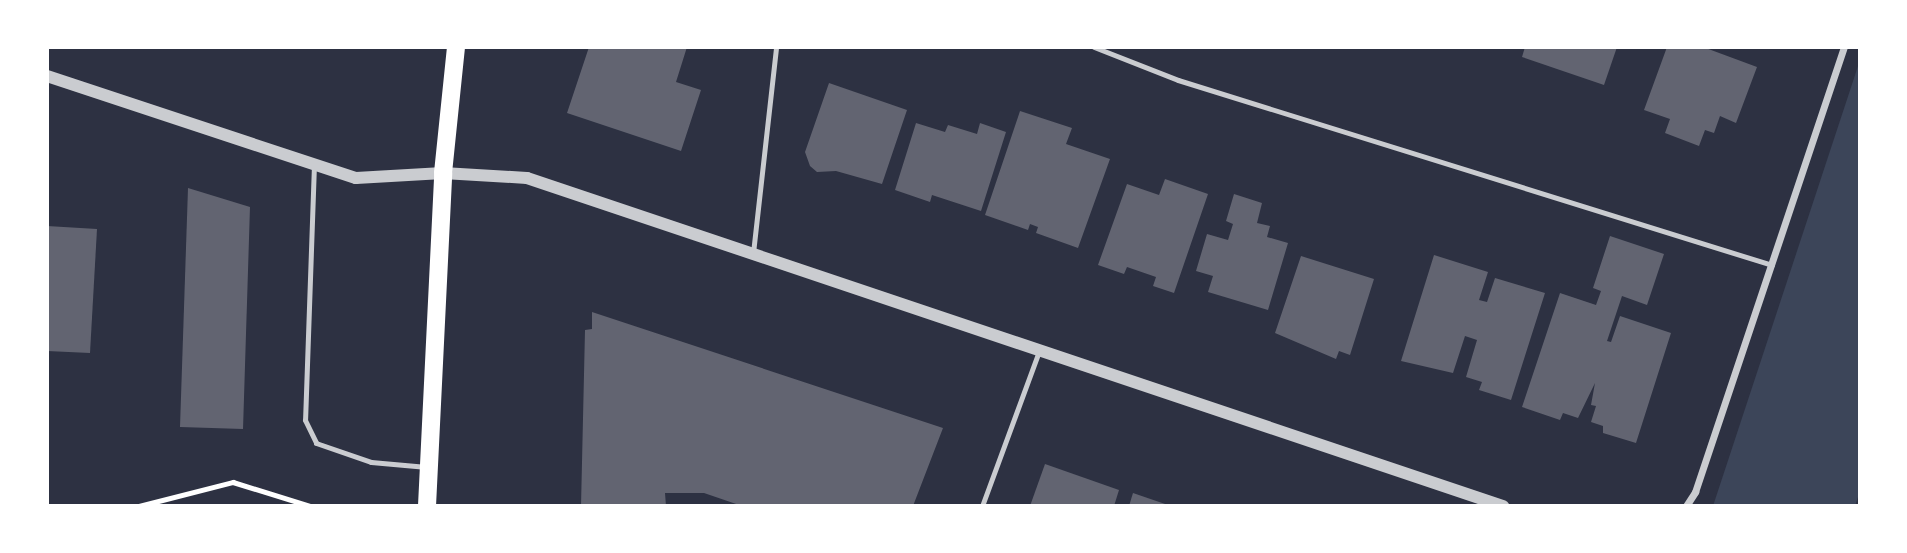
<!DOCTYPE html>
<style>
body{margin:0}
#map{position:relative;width:1907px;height:553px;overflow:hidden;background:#2d3142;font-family:"PT Sans",sans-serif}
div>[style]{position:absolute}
.green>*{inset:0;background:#3c4559}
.building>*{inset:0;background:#626471}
.path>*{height:4.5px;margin:-2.25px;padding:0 2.25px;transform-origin:2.25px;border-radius:2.25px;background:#fff}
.service>*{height:5px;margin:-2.5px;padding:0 2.5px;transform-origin:2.5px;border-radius:2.5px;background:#caccd0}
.minor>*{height:7px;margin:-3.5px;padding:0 3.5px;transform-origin:3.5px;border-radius:3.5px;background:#caccd0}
.tertiary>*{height:12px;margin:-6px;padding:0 6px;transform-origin:6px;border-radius:6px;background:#caccd0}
.primary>*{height:18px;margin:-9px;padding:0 9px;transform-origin:9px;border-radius:9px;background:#fff}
span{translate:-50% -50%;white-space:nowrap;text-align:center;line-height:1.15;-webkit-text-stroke:7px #fff;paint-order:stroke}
.frame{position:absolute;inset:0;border:49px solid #fff;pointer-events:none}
</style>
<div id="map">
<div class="green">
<div style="clip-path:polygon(1860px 60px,1860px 491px,1855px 506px,1713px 506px)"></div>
</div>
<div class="building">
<div style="clip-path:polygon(589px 47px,687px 47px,676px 82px,701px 90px,681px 151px,567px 113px)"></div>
<div style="clip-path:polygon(1525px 47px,1617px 47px,1604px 85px,1522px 57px)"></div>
<div style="clip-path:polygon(1667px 47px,1703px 47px,1757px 67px,1736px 123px,1720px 116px,1714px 133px,1705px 130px,1699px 146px,1665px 133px,1670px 119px,1644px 110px)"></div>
<div style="clip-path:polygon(829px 83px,907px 110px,882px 184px,836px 171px,817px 172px,810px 166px,805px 152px)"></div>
<div style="clip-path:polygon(1020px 111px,1072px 128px,1066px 144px,1110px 159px,1078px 248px,1036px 233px,1038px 227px,1030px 224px,1028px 230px,985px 215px)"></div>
<div style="clip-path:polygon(916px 123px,945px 132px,948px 125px,977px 134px,980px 123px,1006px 132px,981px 211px,932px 195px,930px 202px,895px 190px)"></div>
<div style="clip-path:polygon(1165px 179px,1208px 194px,1174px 293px,1153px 286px,1156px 277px,1127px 267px,1124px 274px,1098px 265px,1127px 184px,1159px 195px)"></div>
<div style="clip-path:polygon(188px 188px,250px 207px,243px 429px,180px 427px)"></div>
<div style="clip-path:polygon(1234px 194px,1262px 203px,1257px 223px,1270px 226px,1267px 237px,1288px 243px,1268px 310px,1208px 292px,1213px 276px,1196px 271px,1207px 234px,1228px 240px,1233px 224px,1226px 221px)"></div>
<div style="clip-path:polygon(47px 226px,97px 229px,90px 353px,47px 351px)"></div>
<div style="clip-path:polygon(1610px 236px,1664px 254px,1647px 305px,1622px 296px,1607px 341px,1611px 342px,1620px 316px,1671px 333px,1636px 443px,1603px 433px,1603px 426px,1591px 422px,1596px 406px,1591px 405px,1595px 383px,1578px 418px,1563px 413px,1560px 420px,1522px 407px,1560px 293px,1596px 305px,1601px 291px,1593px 288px)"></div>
<div style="clip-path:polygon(1434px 255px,1488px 272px,1479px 300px,1487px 302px,1495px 278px,1545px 293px,1511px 400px,1479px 390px,1482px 382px,1466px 377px,1477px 340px,1465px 336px,1453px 373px,1401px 361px)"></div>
<div style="clip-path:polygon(1301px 256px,1374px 279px,1350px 355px,1339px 351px,1336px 359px,1275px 333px)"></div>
<div style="clip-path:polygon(592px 312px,943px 428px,913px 506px,742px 506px,704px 493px,665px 493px,666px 506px,581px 506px,585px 330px,592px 329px)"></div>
<div style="clip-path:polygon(1045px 464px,1119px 490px,1114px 506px,1030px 506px)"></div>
<div style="clip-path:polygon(1133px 493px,1168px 505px,1168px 506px,1129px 506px)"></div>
</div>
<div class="path">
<div style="left:139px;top:506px;width:97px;rotate:-14.3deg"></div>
<div style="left:233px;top:482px;width:81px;rotate:17.3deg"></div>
</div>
<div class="service">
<div style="left:1094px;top:47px;width:90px;rotate:21.4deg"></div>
<div style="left:1178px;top:80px;width:622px;rotate:17.3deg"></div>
<div style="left:314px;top:164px;width:256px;rotate:92deg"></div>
<div style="left:305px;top:420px;width:25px;rotate:64deg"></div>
<div style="left:316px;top:443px;width:58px;rotate:19.1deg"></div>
<div style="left:371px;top:462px;width:56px;rotate:5.1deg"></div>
<div style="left:753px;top:253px;width:207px;rotate:-83.6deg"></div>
<div style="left:982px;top:506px;width:165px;rotate:-69.8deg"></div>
</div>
<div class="minor">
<div style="left:1686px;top:506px;width:17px;rotate:-57deg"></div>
<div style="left:1695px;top:492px;width:469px;rotate:-71.5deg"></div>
</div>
<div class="tertiary">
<div style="left:47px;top:76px;width:325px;rotate:18.3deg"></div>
<div style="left:356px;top:178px;width:87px;rotate:-3.3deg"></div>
<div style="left:443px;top:173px;width:84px;rotate:3.4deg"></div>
<div style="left:527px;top:178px;width:1030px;rotate:18.58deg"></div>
</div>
<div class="primary">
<div style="left:427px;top:506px;width:333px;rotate:-87.2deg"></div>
<div style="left:443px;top:173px;width:127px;rotate:-84.1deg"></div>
</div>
<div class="frame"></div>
</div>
